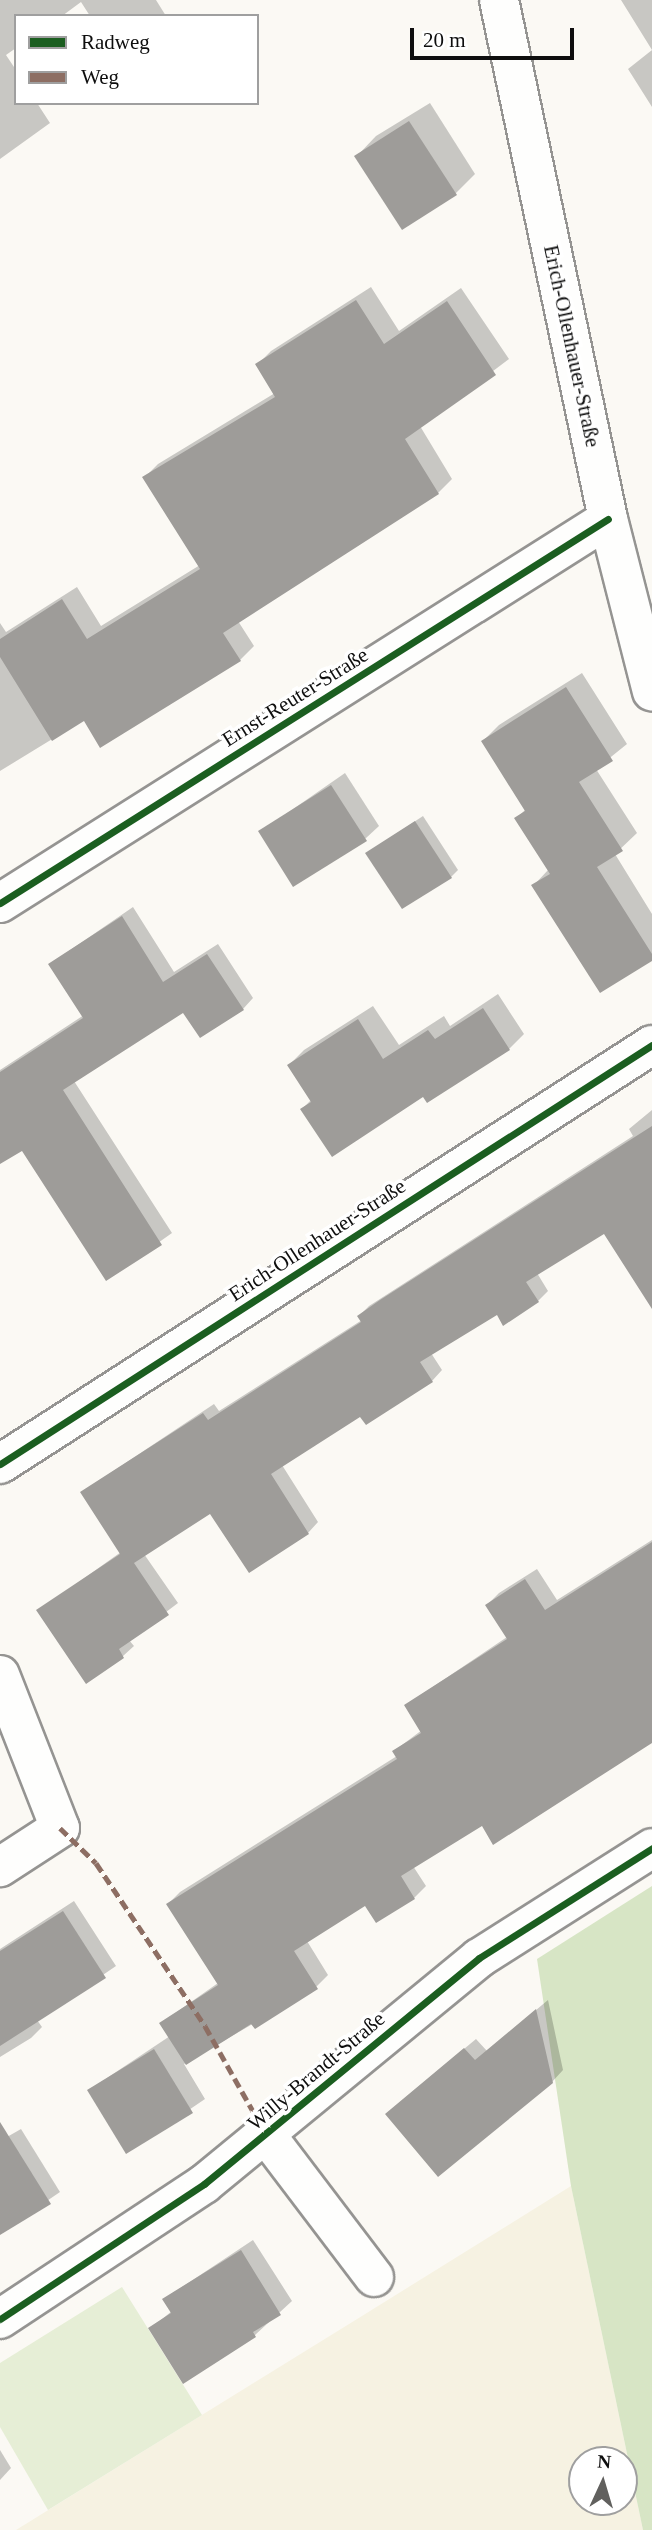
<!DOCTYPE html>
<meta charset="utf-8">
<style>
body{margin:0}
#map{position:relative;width:652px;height:2530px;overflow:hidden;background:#fbf9f4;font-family:"Times New Roman",serif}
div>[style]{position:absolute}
.farmland>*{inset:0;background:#f6f2e2}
.green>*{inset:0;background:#e6eed6}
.forest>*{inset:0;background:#d7e5c5}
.shadow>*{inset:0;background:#0003}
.building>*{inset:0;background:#9e9c99}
.roads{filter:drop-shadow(2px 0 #959492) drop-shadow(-2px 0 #959492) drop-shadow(0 2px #959492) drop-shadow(0 -2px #959492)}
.street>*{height:38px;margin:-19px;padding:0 19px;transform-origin:19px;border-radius:19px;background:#fefefd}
.quiet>*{height:5px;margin-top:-2.5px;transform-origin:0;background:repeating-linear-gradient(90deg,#8d6e63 0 10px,transparent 0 15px)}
.cycleway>*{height:7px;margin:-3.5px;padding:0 3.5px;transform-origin:3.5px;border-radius:3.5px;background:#1b5e20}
span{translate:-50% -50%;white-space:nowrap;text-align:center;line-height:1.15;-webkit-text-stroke:7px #fff;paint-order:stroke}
.street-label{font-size:21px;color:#0e0e0e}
.legend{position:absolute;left:14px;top:14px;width:245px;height:91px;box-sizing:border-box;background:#fff;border:2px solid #9f9f9f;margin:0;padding:9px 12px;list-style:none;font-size:21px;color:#0e0e0e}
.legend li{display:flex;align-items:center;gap:14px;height:35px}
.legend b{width:35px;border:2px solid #9f9f9f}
.north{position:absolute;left:568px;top:2446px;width:70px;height:70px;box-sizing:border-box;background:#fff;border:2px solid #9f9f9f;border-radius:50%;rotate:4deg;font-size:19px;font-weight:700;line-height:28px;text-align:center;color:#0e0e0e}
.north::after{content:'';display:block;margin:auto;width:24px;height:32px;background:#61605e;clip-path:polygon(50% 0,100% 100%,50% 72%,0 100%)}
.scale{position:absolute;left:410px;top:28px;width:164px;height:32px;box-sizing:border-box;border:4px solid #0e0e0e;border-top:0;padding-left:9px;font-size:21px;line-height:24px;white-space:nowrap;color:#0e0e0e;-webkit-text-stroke:5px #fff;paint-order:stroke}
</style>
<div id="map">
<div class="farmland">
<div style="clip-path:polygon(evenodd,571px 2186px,643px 2530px,16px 2530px,362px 2316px,571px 2186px,582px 2460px,624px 2460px,624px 2502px,582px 2502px,582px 2460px)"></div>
</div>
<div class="green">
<div style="clip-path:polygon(122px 2287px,202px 2415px,48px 2510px,0 2427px,0 2363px)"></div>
</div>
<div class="forest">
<div style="clip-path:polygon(652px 1886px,652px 2530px,643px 2530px,571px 2186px,537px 1959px)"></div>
</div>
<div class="shadow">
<div style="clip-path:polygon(0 0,156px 0,166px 16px,90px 16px,81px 2px,62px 16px,16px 16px,16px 48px,6px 55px,16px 70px,16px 103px,37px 103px,50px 123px,0 159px)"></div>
<div style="clip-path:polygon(621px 0,652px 0,652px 107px,628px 69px,652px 50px)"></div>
<div style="clip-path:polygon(430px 103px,475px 174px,455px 194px,357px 156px,376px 136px)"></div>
<div style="clip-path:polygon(371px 287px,399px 331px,461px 288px,509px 359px,420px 426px,452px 479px,438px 493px,238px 621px,254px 646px,240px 660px,85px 719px,0 771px,0 623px,6px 632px,77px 587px,101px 626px,200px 565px,144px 478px,158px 464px,275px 393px,257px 365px,271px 351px)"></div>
<div style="clip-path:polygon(582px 673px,627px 744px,596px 769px,637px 833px,615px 854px,652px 914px,652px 959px,533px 886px,549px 869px,517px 818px,526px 809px,483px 741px,499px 725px)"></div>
<div style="clip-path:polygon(345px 773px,379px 826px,365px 839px,260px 832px)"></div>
<div style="clip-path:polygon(423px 816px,458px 870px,451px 877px,367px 853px)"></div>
<div style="clip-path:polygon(133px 907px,174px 972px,218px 944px,253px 998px,243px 1009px,184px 1010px,74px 1081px,172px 1233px,107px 1279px,22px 1148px,0 1162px,0 1070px,84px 1015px,50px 964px)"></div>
<div style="clip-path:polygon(498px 994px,524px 1034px,509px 1049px,423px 1094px,302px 1109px,311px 1100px,289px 1065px,304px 1050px,373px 1006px,399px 1045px,444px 1016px,450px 1026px)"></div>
<div style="clip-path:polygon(652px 1110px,652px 1295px,604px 1231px,537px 1273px,548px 1291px,538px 1301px,497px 1313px,431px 1353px,442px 1370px,432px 1381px,360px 1415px,282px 1465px,318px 1522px,308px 1533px,249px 1571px,211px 1512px,144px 1554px,178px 1603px,129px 1640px,134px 1646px,123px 1656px,86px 1681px,38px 1611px,121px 1552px,82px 1492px,214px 1404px,219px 1411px,362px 1320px,359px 1316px,369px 1306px,633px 1136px,629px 1129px)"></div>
<div style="clip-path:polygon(652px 1540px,652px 1740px,482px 1823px,413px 1866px,426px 1886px,414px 1898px,366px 1903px,307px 1941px,328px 1975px,316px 1987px,184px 2064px,205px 2099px,127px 2152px,89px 2090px,170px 2036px,161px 2023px,218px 1983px,168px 1904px,180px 1892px,397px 1756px,394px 1751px,422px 1730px,406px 1705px,507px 1637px,487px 1605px,499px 1593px,537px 1569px,557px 1600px)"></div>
<div style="clip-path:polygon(74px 1901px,116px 1966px,37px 2020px,42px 2027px,31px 2038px,0 2057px,0 1949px)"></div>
<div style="clip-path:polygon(548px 2000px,563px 2070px,552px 2082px,399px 2103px,476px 2039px,487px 2051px)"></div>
<div style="clip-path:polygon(21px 2129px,60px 2192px,0 2233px,0 2141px)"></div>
<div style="clip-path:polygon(253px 2240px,292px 2301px,255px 2335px,183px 2381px,151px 2328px,172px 2311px,164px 2299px)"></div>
<div style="clip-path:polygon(0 2450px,11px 2468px,0 2480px)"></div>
</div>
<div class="building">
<div style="clip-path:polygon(409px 121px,457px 195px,402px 230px,354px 156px)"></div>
<div style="clip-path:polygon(356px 300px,384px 344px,447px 301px,496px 375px,405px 439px,439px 494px,223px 633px,241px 661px,100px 748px,84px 721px,52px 741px,0 657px,0 639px,62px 599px,87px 639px,200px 569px,142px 477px,275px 397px,255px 364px)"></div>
<div style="clip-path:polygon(566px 687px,613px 761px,579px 782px,623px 851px,597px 867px,652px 954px,652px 961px,600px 993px,531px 885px,550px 874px,514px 818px,525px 811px,481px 741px)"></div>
<div style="clip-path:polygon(331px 785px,367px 841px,293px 887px,258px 831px)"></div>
<div style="clip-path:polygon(415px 821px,452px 878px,402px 909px,365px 853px)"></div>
<div style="clip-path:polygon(122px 916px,163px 982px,207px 954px,244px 1010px,200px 1038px,183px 1013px,63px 1090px,162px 1245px,106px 1281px,22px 1151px,0 1164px,0 1072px,83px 1018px,48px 964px)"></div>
<div style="clip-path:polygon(483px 1008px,510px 1050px,427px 1103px,423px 1097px,332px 1157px,300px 1109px,311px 1102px,287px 1065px,358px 1019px,383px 1059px,428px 1030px,435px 1039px)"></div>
<div style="clip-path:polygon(652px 1126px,652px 1309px,604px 1234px,526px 1282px,539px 1302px,503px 1326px,497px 1315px,420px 1362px,433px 1382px,366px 1425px,360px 1417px,271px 1474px,309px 1534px,249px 1573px,210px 1514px,134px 1563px,169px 1615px,119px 1649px,124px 1658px,86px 1684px,36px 1610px,120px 1554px,80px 1492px,203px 1413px,208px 1420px,361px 1322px,357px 1316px,380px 1300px)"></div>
<div style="clip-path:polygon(652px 1542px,652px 1743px,493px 1845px,482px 1826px,401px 1876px,415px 1899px,376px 1923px,365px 1906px,294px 1951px,318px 1989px,255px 2029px,251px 2024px,186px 2065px,159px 2023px,218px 1985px,166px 1904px,397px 1759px,392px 1751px,421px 1733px,404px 1705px,507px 1639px,485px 1605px,525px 1579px,545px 1610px)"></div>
<div style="clip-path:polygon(63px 1911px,106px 1978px,0 2046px,0 1951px)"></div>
<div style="clip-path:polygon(536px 2009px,553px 2083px,438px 2177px,385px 2114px,464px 2048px,475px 2060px)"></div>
<div style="clip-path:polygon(154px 2049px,193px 2113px,126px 2154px,87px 2090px)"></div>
<div style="clip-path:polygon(0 2122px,51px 2204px,0 2235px)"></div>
<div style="clip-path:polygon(241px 2250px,281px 2315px,253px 2332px,256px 2337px,183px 2384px,148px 2328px,171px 2313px,162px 2299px)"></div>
</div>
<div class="roads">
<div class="street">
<div style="left:499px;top:0;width:530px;rotate:78.14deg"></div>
<div style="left:608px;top:519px;width:178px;rotate:75.7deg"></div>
<div style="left:0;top:903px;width:719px;rotate:-32.28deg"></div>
<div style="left:0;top:1464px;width:775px;rotate:-32.73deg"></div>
<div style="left:0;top:1675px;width:164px;rotate:68.6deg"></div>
<div style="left:60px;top:1828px;width:72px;rotate:147deg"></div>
<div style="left:267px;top:2136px;width:177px;rotate:52.8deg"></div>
<div style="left:0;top:2319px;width:245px;rotate:-33.5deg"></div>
<div style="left:204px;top:2184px;width:356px;rotate:-39.4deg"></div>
<div style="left:479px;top:1958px;width:205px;rotate:-32.4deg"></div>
</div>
</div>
<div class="quiet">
<div style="left:60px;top:1828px;width:50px;rotate:44.2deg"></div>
<div style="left:96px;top:1863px;width:196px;rotate:56.2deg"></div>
<div style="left:205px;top:2026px;width:126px;rotate:60.6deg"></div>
</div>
<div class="cycleway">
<div style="left:0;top:903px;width:719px;rotate:-32.28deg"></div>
<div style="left:0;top:1464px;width:775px;rotate:-32.73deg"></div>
<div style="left:0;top:2319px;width:245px;rotate:-33.5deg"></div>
<div style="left:204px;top:2184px;width:356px;rotate:-39.4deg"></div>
<div style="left:479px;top:1958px;width:205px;rotate:-32.4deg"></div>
</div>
<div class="street-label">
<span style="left:572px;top:346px;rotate:78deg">Erich-Ollenhauer-Straße</span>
<span style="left:295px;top:697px;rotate:-32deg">Ernst-Reuter-Straße</span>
<span style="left:317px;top:1240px;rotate:-33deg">Erich-Ollenhauer-Straße</span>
<span style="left:316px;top:2071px;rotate:-40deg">Willy-Brandt-Straße</span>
</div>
<ul class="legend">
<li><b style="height:9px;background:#1b5e20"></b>Radweg</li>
<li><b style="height:9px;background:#8d6e63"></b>Weg</li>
</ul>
<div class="north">N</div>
<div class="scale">20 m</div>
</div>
